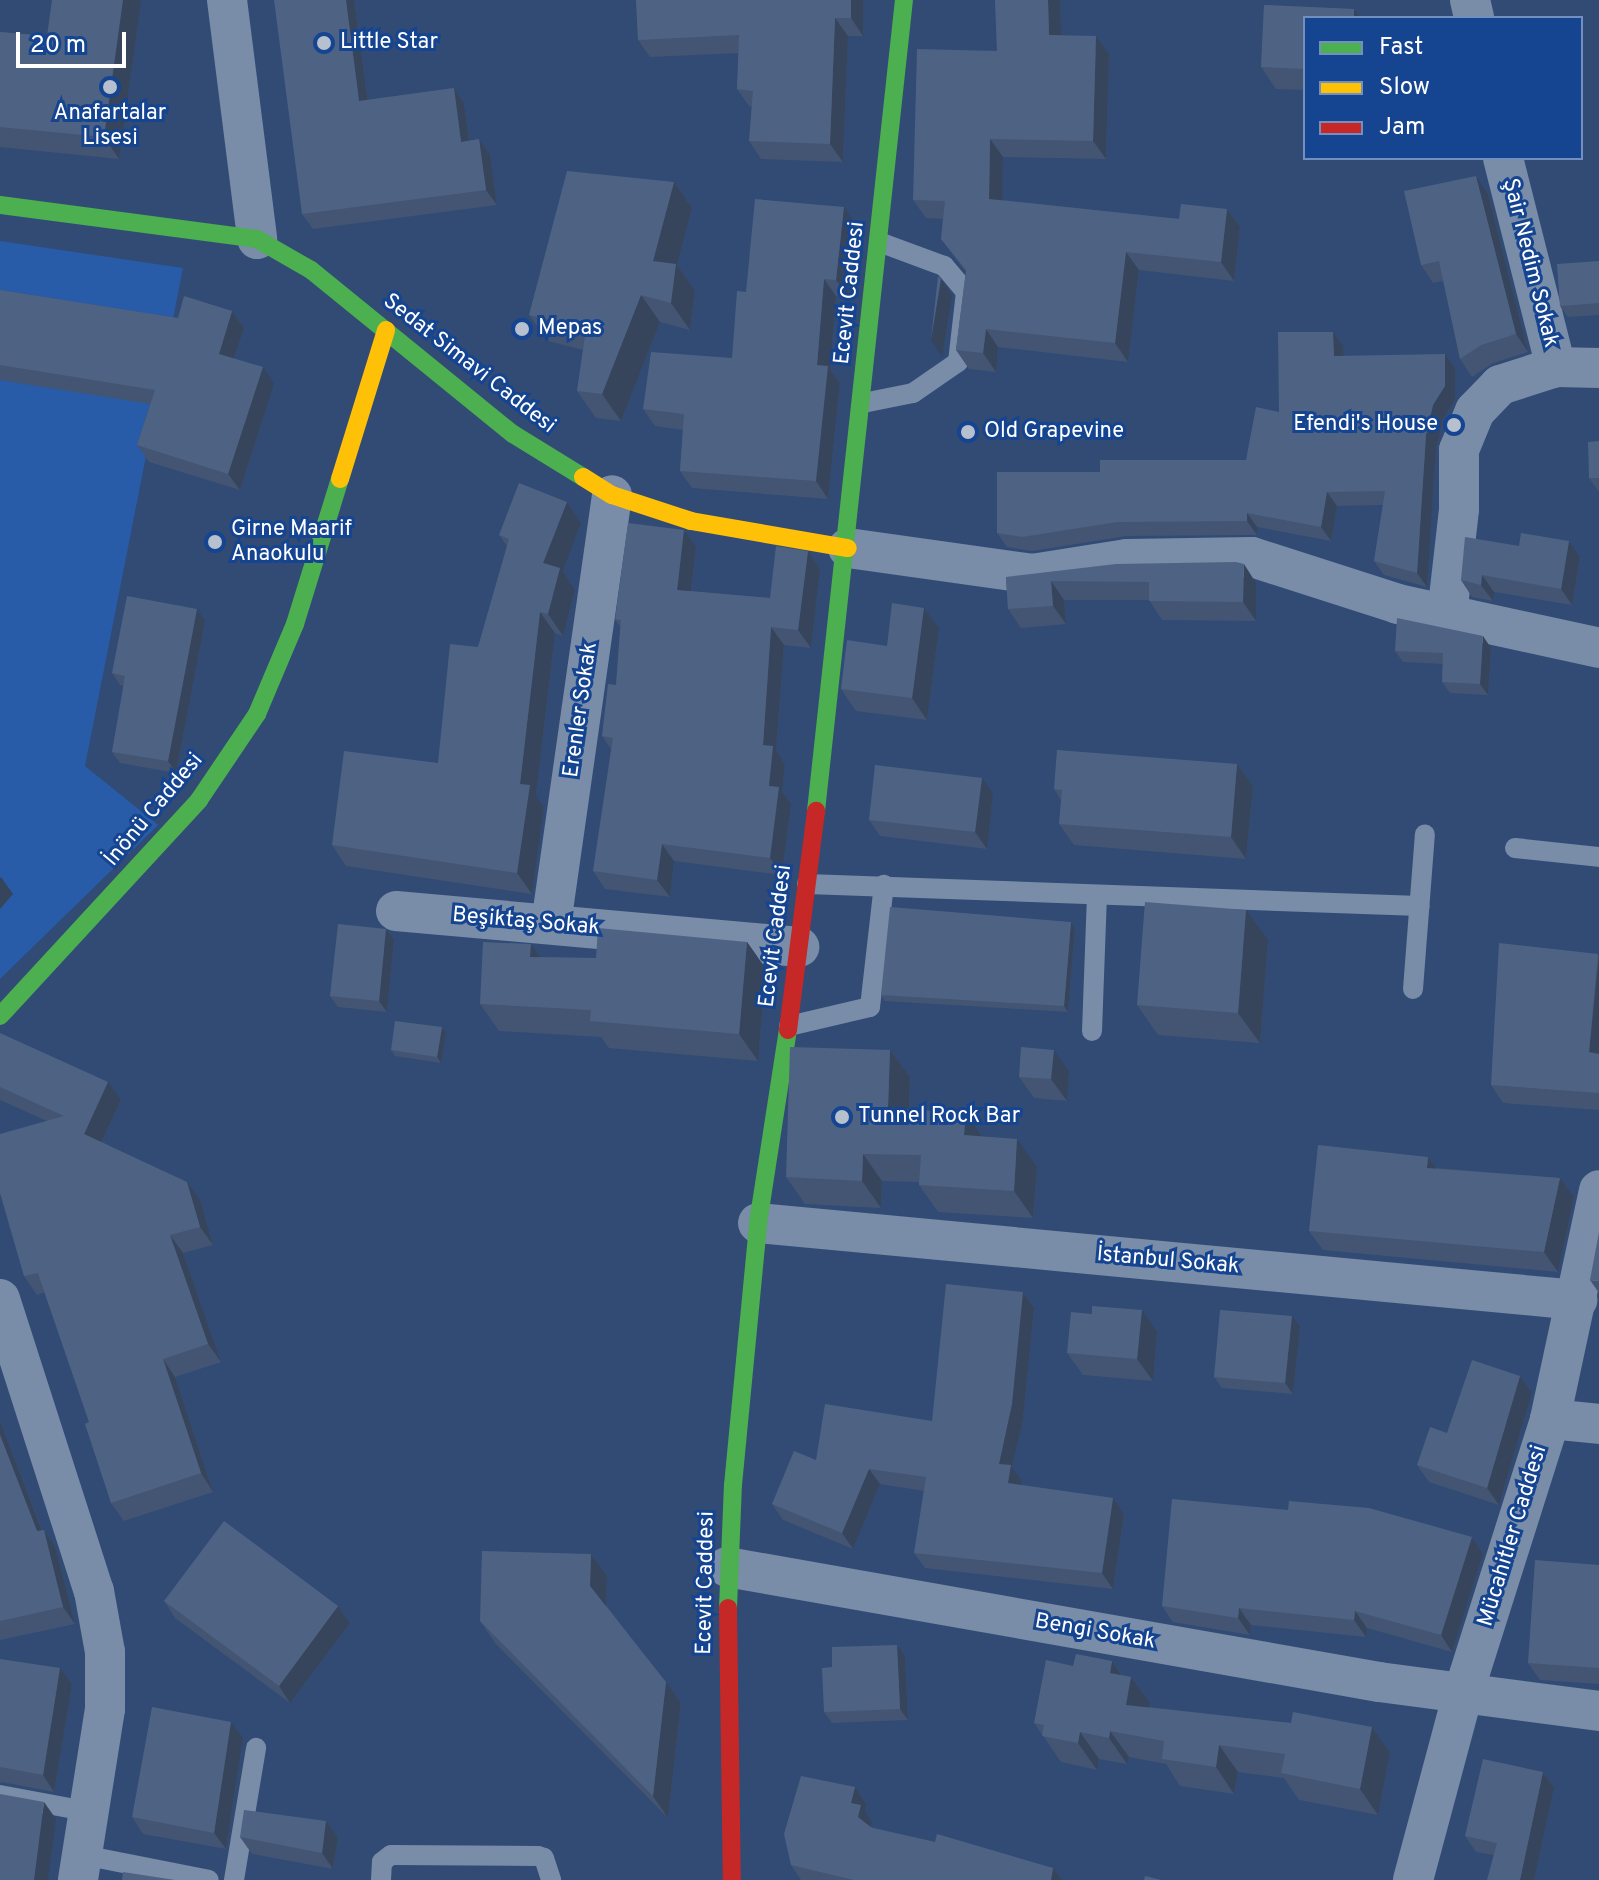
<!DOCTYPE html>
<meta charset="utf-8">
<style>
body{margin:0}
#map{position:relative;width:1599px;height:1880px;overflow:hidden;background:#314b75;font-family:Overpass,sans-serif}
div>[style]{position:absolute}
.green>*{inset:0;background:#285ba8}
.lane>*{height:20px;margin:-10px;padding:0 10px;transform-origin:10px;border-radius:10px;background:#798ca8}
.street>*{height:40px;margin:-20px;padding:0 20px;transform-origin:20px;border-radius:20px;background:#798ca8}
.fast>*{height:18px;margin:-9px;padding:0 9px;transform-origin:9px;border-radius:9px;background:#4caf50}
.slow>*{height:18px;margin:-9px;padding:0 9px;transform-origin:9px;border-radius:9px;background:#ffc107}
.jam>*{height:18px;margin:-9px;padding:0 9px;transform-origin:9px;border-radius:9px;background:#c62828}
.wall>*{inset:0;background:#435572}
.shaded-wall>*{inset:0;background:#37455c}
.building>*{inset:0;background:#4e6384}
.dots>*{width:22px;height:22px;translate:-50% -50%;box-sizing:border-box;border:4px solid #154491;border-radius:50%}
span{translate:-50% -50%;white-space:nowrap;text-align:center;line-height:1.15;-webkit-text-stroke:6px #154491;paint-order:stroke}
.poi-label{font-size:22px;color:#fff}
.left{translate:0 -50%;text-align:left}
.right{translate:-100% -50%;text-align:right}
.street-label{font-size:22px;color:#fff}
.legend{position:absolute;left:1303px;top:16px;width:280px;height:144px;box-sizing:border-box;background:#154491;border:2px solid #738fbd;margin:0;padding:10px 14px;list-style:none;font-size:24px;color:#fff}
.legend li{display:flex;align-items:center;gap:16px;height:40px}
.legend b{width:40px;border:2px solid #738fbd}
.scale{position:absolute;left:16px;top:32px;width:110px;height:36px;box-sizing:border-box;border:4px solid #fff;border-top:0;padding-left:10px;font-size:24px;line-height:28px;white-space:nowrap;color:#fff;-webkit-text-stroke:6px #154491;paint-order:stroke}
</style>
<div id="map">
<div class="green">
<div style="clip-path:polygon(0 241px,183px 268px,85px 766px,158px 825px,0 979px)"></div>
</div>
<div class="lane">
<div style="left:863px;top:403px;width:51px;rotate:-11.3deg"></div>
<div style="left:913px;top:393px;width:55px;rotate:-34.6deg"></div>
<div style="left:958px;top:362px;width:70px;rotate:-83.5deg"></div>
<div style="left:966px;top:292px;width:34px;rotate:-130deg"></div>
<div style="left:944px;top:266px;width:69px;rotate:-159.7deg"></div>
<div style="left:1515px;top:848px;width:84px;rotate:6.1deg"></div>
<div style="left:807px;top:884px;width:613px;rotate:2.06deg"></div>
<div style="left:1413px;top:989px;width:155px;rotate:-85.6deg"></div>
<div style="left:789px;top:1026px;width:83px;rotate:-13.2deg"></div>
<div style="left:870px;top:1007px;width:123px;rotate:-83.5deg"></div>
<div style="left:1092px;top:1031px;width:136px;rotate:-87.9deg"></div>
<div style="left:0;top:1795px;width:93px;rotate:10.6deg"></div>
<div style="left:83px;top:1855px;width:128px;rotate:11.2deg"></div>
<div style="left:234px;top:1880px;width:134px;rotate:-80.5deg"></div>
<div style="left:381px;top:1880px;width:18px;rotate:-87deg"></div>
<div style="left:382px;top:1862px;width:11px;rotate:-38deg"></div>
<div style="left:391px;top:1855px;width:147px;rotate:0.4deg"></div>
<div style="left:538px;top:1856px;width:6px;rotate:18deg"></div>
<div style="left:544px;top:1858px;width:23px;rotate:72deg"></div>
</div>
<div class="street">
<div style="left:227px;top:0;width:241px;rotate:82.8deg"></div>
<div style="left:1470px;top:0;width:18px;rotate:77deg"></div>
<div style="left:1503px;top:158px;width:216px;rotate:75.8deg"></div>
<div style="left:848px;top:548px;width:186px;rotate:8deg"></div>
<div style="left:1032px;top:574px;width:96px;rotate:-9deg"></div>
<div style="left:1127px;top:559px;width:125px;rotate:-0.9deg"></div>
<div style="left:1252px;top:557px;width:153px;rotate:17.8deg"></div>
<div style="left:1398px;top:604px;width:206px;rotate:12.3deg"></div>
<div style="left:1447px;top:615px;width:107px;rotate:-83.5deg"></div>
<div style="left:1459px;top:509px;width:59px;rotate:-90deg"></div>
<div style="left:1459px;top:450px;width:42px;rotate:-67.7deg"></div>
<div style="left:1475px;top:411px;width:36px;rotate:-46deg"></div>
<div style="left:1500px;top:385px;width:59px;rotate:-17.8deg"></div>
<div style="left:1556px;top:367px;width:43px;rotate:1.3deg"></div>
<div style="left:396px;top:911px;width:405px;rotate:5.1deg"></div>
<div style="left:551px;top:924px;width:433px;rotate:-81.9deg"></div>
<div style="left:758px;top:1223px;width:823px;rotate:5.37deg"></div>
<div style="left:0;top:1299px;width:307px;rotate:72.2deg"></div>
<div style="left:94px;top:1591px;width:62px;rotate:79.8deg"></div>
<div style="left:105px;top:1652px;width:57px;rotate:90deg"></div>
<div style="left:105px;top:1709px;width:173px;rotate:99deg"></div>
<div style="left:1550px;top:1419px;width:49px;rotate:5.8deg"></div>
<div style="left:727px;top:1567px;width:662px;rotate:10deg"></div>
<div style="left:1379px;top:1682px;width:222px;rotate:7.5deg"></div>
<div style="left:1413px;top:1880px;width:193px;rotate:-75deg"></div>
<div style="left:1463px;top:1694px;width:288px;rotate:-72.4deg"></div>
<div style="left:1550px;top:1419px;width:234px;rotate:-77.9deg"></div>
</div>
<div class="fast">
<div style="left:0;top:205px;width:259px;rotate:7.5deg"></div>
<div style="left:257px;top:239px;width:62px;rotate:29.9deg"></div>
<div style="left:311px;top:270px;width:260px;rotate:39.1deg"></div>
<div style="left:513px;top:434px;width:82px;rotate:31.6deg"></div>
<div style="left:816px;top:811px;width:816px;rotate:-83.81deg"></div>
<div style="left:0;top:1016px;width:294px;rotate:-47.3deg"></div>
<div style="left:199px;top:800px;width:104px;rotate:-56deg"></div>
<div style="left:257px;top:714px;width:98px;rotate:-67.1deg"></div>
<div style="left:295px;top:624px;width:152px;rotate:-72.8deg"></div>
<div style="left:728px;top:1608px;width:123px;rotate:-87.7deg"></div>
<div style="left:733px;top:1485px;width:263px;rotate:-84.5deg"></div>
<div style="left:758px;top:1223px;width:195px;rotate:-81.2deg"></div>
</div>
<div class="slow">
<div style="left:583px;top:477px;width:34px;rotate:32deg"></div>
<div style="left:612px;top:495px;width:83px;rotate:18.2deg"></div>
<div style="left:691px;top:521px;width:159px;rotate:9.8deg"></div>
<div style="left:340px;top:479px;width:156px;rotate:-72.8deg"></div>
</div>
<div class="jam">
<div style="left:788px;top:1030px;width:221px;rotate:-82.7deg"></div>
<div style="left:728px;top:1608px;width:272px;rotate:89.2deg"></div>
</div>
<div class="wall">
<div style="clip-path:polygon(354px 0,368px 100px,454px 88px,464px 103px,469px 141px,479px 139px,490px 154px,497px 205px,313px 229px,302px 214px)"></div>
<div style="clip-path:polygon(636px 0,863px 0,863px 36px,848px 36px,843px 162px,761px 159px,749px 141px,752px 107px,749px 106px,737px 89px,739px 53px,650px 57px,638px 40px)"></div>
<div style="clip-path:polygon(995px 0,1060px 0,1061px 35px,1109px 54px,1106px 159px,1003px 157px,1002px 200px,1179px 219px,1227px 209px,1240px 227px,1234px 281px,1139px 270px,1128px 362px,998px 347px,996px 372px,969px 369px,956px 350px,966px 272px,941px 239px,943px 219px,926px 218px,913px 200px,997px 51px)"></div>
<div style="clip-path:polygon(1264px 5px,1354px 9px,1361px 18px,1305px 18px,1305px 90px,1276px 89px,1261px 67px)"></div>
<div style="clip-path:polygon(0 32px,47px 36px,119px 159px,0 147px)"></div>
<div style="clip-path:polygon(674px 182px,692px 208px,677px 265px,695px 291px,690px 330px,660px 322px,621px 421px,596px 418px,577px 391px,583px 350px,548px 341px,529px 315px)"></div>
<div style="clip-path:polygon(1488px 194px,1528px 352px,1493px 363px,1472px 377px,1460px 359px,1443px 281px,1433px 283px,1421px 265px)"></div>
<div style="clip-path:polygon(856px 225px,848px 297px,836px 296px,830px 369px,840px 383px,828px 499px,692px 488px,680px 471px,683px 430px,655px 426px,643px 409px,732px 358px,746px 292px)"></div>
<div style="clip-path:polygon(1599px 261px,1599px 315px,1568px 317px,1560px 306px)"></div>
<div style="clip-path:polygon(0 290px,178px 318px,232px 311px,244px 328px,234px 358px,274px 384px,240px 490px,149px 462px,137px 445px,150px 404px,0 380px)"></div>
<div style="clip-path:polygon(1343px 346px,1343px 356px,1455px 368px,1455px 400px,1443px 419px,1436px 449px,1427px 587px,1384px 575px,1374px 561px,1383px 505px,1337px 506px,1331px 541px,1257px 527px,1257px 535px,1127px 536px,1032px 551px,1007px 547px,997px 533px,1100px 472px,1246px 460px,1279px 412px)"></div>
<div style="clip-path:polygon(1599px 441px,1599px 492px,1589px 478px)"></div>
<div style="clip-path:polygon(581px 523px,563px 571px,575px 590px,563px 636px,555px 633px,536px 795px,544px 807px,532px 894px,346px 866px,332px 845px,438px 763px,478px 647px,507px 546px,499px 535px)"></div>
<div style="clip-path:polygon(1569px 541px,1580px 557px,1572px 605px,1494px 592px,1493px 601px,1472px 597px,1461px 580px,1519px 546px)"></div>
<div style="clip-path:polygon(696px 547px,691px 591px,770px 598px,808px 551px,820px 569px,811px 648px,784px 645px,776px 750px,785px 764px,782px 792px,791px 804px,782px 875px,674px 861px,670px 897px,605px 889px,593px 871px,611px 749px,602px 736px,616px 685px,620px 627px,615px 619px)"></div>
<div style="clip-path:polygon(1006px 577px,1256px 583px,1256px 621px,1162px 620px,1149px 600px,1064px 600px,1066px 624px,1021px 628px,1008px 609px)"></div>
<div style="clip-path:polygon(205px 621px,176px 773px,120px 763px,112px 752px,124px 686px,120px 685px,112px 673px)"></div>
<div style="clip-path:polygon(939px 629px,927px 720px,856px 711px,841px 689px,887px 646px)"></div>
<div style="clip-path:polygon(1491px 648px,1488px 695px,1450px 693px,1442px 682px,1443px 664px,1403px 662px,1395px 651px)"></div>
<div style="clip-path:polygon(1237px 764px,1253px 786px,1246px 859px,1074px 845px,1059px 824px,1061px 800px,1054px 789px)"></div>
<div style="clip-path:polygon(993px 794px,987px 849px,880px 836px,869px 820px)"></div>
<div style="clip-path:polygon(1071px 922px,1075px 928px,1068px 1012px,885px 1001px,881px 995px)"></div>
<div style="clip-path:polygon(394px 940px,387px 1012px,338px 1007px,330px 996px)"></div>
<div style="clip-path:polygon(1268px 940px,1260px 1043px,1158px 1035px,1137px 1005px)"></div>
<div style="clip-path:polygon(747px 942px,766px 969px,758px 1061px,609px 1048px,601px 1037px,499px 1031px,480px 1004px,539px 957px,596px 958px)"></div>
<div style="clip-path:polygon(1599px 955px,1599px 1110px,1503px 1103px,1491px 1085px)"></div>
<div style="clip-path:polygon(442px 1027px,446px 1033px,441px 1063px,395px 1056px,391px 1050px)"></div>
<div style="clip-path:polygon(0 1033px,121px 1100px,102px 1142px,200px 1200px,213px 1245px,183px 1253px,221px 1362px,175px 1377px,213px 1492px,124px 1521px,111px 1503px,89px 1422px,44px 1292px,37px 1295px,24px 1276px,47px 1121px,0 1100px)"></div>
<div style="clip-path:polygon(890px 1050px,910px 1077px,909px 1109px,982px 1137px,1037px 1167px,1033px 1218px,938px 1212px,919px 1185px,919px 1182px,882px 1181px,881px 1208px,805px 1204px,786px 1177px)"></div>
<div style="clip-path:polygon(1069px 1072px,1067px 1101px,1034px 1098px,1019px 1077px)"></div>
<div style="clip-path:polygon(1428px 1157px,1436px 1168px,1560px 1178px,1574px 1197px,1558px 1272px,1323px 1250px,1309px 1231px)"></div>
<div style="clip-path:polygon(1590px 1280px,1599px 1281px,1599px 1293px)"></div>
<div style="clip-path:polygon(1023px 1292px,1034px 1308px,1023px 1420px,1012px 1467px,1022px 1481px,1021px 1485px,1113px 1498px,1124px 1514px,1113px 1589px,925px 1568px,914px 1553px,924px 1491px,880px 1484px,853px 1549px,783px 1520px,772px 1504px,816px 1460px,932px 1421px)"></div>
<div style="clip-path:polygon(1300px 1327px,1293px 1394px,1222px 1388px,1214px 1377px)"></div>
<div style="clip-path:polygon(1157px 1332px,1153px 1381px,1083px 1375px,1067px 1353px)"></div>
<div style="clip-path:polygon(1520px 1376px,1532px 1393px,1499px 1505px,1429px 1482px,1417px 1465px,1447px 1433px)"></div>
<div style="clip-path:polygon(0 1421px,42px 1530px,44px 1530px,55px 1546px,75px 1624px,0 1640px)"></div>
<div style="clip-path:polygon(1472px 1537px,1483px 1554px,1452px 1652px,1367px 1628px,1366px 1637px,1251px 1625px,1250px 1635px,1173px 1622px,1162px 1606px)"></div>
<div style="clip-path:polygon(591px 1554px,607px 1576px,606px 1605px,681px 1703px,668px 1818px,495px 1643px,480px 1621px)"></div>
<div style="clip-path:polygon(1599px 1565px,1599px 1684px,1540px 1680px,1528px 1663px)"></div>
<div style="clip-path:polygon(164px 1601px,338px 1606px,350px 1623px,290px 1703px,175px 1618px)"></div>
<div style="clip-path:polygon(905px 1656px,908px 1720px,832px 1723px,824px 1712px,832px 1667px)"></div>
<div style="clip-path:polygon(0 1659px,72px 1685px,54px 1792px,2px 1782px,0 1783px)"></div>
<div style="clip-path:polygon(1112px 1661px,1122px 1675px,1131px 1677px,1150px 1703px,1149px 1707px,1291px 1723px,1372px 1727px,1390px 1753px,1378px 1815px,1299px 1800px,1284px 1778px,1238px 1772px,1234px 1794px,1180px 1786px,1166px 1764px,1129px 1757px,1127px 1764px,1099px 1759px,1097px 1770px,1061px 1762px,1034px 1723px,1073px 1666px)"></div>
<div style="clip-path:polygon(243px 1738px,226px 1849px,143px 1834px,132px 1817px)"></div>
<div style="clip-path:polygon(1543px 1772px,1554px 1788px,1534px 1880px,1487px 1880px,1494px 1855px,1476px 1852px,1465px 1836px)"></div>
<div style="clip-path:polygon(855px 1787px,866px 1804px,865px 1811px,872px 1822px,871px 1827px,935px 1842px,1053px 1868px,1062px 1880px,801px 1880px,791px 1865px)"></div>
<div style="clip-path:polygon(240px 1837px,338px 1838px,333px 1869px,252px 1854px)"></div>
</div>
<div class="shaded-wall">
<div style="clip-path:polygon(123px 0,141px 0,119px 159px,104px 137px)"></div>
<div style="clip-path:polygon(346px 0,354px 0,370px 116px,359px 101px)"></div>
<div style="clip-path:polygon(851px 0,863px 0,863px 36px,851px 18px)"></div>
<div style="clip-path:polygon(1048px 0,1060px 0,1062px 53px,1049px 35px)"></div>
<div style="clip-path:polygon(1354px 9px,1361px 18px,1354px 18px)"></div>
<div style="clip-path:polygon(835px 18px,848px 36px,843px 162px,830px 144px)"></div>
<div style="clip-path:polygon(1096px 36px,1109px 54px,1106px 159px,1093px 141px)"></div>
<div style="clip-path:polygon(454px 88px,464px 103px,471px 157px,461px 142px)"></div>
<div style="clip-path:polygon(479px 139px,490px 154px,497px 205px,486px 190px)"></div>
<div style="clip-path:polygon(990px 139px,1003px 157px,1002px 217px,989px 199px)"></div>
<div style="clip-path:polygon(1476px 176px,1488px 194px,1528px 352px,1516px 334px)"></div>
<div style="clip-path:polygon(674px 182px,692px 208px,677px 265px,695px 291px,690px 330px,671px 303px,653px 261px)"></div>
<div style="clip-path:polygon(844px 207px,856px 225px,848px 297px,836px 280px)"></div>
<div style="clip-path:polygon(1227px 209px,1240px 227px,1234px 281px,1221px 262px)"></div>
<div style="clip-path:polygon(1126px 252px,1139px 270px,1128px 362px,1115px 343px)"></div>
<div style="clip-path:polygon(824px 279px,836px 296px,830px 369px,840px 383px,828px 499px,816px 481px,817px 365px)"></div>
<div style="clip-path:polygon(941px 279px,952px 296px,942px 357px,931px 340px)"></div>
<div style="clip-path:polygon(641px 295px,660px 322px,621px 421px,602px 394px)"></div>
<div style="clip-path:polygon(232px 311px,244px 328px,230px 370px,219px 354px)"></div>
<div style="clip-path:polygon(986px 329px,998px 347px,996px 372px,983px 353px)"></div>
<div style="clip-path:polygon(1333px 332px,1343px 346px,1344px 370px,1334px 356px)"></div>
<div style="clip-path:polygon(1445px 354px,1455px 368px,1455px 400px,1443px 419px,1436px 449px,1427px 587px,1417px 573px,1426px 435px)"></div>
<div style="clip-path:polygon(263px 367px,274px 384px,240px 490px,228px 474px)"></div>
<div style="clip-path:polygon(1327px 492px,1337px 506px,1331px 541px,1321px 527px)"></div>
<div style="clip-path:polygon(567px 502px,581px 523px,563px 571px,575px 590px,563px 636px,548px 614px,543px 563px)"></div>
<div style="clip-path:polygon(1247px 513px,1257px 527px,1257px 535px,1247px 521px)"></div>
<div style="clip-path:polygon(684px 530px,696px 547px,689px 607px,677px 590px)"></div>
<div style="clip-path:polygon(1569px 541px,1580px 557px,1572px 605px,1561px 589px)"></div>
<div style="clip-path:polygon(808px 551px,820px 569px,811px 648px,798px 630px)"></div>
<div style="clip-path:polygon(1244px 564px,1256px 583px,1256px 621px,1243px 602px)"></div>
<div style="clip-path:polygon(1482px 575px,1494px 592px,1493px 601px,1481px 585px)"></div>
<div style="clip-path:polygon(1051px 581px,1064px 600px,1066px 624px,1053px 606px)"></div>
<div style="clip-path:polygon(924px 608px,939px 629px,927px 720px,912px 698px)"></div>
<div style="clip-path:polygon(197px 609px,205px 621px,176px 773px,168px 761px)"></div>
<div style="clip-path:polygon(540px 612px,555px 633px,536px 795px,544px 807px,532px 894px,517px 873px,520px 784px)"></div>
<div style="clip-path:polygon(771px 627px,784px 645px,776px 750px,785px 764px,782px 792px,791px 804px,782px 875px,770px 858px,769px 786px,763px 745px)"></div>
<div style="clip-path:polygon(1483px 636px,1491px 648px,1488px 695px,1480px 684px)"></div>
<div style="clip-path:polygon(1237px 764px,1253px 786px,1246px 859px,1231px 837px)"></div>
<div style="clip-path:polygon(982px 778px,993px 794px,987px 849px,975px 832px)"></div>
<div style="clip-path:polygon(662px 844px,674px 861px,670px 897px,657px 880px)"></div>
<div style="clip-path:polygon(1px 877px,13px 894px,0 909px,0 878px)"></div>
<div style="clip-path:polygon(1246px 910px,1268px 940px,1260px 1043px,1238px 1013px)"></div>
<div style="clip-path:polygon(1071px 922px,1075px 928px,1068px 1012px,1064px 1006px)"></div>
<div style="clip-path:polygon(386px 929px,394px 940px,387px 1012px,379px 1001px)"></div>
<div style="clip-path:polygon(747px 942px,766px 969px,758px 1061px,739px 1034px)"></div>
<div style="clip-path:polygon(531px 944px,550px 972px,530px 957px)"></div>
<div style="clip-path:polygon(1599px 955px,1599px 1067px,1589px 1052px)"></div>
<div style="clip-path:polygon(442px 1027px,446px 1033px,441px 1063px,437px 1057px)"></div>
<div style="clip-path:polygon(890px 1050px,910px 1077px,908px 1135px,888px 1108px)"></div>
<div style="clip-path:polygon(1054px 1050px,1069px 1072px,1067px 1101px,1051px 1079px)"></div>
<div style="clip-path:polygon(108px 1082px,121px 1100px,97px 1152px,84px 1134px)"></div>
<div style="clip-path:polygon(966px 1113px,985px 1141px,964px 1135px)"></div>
<div style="clip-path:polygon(1017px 1139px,1037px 1167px,1033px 1218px,1014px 1191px)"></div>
<div style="clip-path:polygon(863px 1154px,882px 1181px,881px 1208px,862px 1181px)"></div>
<div style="clip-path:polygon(1428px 1157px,1442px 1177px,1427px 1168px)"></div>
<div style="clip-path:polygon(1560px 1178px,1574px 1197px,1558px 1272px,1544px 1252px)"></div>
<div style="clip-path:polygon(187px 1182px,200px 1200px,213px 1245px,200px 1227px)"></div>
<div style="clip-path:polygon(170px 1235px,183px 1253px,221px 1362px,208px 1344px)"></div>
<div style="clip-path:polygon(1023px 1292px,1034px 1308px,1023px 1420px,1012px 1467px,1022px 1481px,1019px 1499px,1008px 1483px,999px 1464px)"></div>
<div style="clip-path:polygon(1142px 1310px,1157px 1332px,1153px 1381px,1137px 1359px)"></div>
<div style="clip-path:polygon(1292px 1316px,1300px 1327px,1293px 1394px,1285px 1383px)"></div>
<div style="clip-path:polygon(163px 1359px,175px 1377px,213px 1492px,201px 1473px)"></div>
<div style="clip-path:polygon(1520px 1376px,1532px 1393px,1499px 1505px,1487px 1488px)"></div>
<div style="clip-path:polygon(0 1421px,47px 1544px,44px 1530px,55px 1546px,75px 1624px,63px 1607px,37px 1531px,0 1435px)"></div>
<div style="clip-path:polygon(869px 1469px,880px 1484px,853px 1549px,842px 1533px)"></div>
<div style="clip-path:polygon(1113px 1498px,1124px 1514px,1113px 1589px,1102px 1573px)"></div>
<div style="clip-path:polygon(1472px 1537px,1483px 1554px,1452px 1652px,1441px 1635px)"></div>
<div style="clip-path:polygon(591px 1554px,607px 1576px,606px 1607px,590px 1586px)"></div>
<div style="clip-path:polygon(338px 1606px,350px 1623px,290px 1703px,279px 1686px)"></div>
<div style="clip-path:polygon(1239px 1608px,1251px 1625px,1250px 1635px,1238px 1618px)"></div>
<div style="clip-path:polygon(1355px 1611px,1367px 1628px,1366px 1637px,1354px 1620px)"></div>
<div style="clip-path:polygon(897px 1645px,905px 1656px,908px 1720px,900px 1709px)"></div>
<div style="clip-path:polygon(1112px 1661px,1129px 1686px,1131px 1677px,1150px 1703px,1144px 1731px,1126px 1705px,1110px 1673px)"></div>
<div style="clip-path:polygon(60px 1668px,72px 1685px,54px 1792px,43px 1775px)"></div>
<div style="clip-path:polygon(666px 1682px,681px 1703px,668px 1818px,653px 1796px)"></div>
<div style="clip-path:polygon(231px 1722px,243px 1738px,226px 1849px,214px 1833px)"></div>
<div style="clip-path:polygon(1372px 1727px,1390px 1753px,1378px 1815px,1360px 1789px)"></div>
<div style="clip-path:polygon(1110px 1731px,1129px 1757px,1127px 1764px,1109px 1738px)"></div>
<div style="clip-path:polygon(1080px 1732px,1099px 1759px,1097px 1770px,1078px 1743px)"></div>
<div style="clip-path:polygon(1219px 1745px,1238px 1772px,1234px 1794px,1216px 1767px)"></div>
<div style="clip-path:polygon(1543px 1772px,1554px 1788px,1534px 1880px,1520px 1880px)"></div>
<div style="clip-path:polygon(855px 1787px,866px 1804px,865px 1811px,872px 1822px,870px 1834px,858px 1817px,851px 1803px)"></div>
<div style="clip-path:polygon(44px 1802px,56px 1819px,48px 1880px,34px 1880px)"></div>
<div style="clip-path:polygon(326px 1821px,338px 1838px,333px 1869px,322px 1853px)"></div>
<div style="clip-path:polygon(1053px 1868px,1062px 1880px,1051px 1880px)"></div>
</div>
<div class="building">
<div style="clip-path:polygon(52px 0,123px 0,104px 137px,0 127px,0 32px,47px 36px)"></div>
<div style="clip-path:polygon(274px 0,346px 0,359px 101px,454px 88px,461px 142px,479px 139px,486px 190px,302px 214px)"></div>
<div style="clip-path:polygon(636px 0,851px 0,851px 18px,835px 18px,830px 144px,749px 141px,753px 91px,737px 89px,739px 35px,638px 40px)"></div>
<div style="clip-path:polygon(995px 0,1048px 0,1049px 35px,1096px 36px,1093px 141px,990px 139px,989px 199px,1179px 219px,1181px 204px,1227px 209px,1221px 262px,1126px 252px,1115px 343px,986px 329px,983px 353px,956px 350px,966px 270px,941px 239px,945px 201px,913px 200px,917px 49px,997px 51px)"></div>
<div style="clip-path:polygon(1264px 5px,1354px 9px,1354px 18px,1305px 18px,1305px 69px,1261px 67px)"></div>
<div style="clip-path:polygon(567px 171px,674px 182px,653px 261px,676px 264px,671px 303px,641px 295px,602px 394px,577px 391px,586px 329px,529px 315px)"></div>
<div style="clip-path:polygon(1476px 176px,1516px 334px,1481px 345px,1460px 359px,1439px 261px,1421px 265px,1404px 191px)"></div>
<div style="clip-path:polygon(755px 199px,844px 207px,836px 280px,824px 279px,817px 365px,828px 366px,816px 481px,680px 471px,684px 414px,643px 409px,651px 352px,732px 358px,737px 291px,746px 292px)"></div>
<div style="clip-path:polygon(1599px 261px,1599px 303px,1560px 306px,1557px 264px)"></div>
<div style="clip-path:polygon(938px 276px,941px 279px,931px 340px)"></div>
<div style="clip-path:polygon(0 290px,178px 318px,184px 296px,232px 311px,219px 354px,263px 367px,228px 474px,137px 445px,155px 390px,0 365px)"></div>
<div style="clip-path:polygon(1278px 332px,1333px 332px,1334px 356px,1445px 354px,1445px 386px,1433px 405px,1426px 435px,1417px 573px,1374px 561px,1385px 491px,1327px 492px,1321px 527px,1247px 513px,1247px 521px,1117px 522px,1022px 537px,997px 533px,997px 472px,1100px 472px,1100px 460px,1246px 460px,1256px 407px,1279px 412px)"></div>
<div style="clip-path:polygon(1599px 441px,1599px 478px,1589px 478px,1588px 442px)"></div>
<div style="clip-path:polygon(519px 483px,567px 502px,543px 563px,560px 568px,548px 614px,540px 612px,520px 784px,530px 785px,517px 873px,332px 845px,344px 751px,438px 763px,450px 644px,478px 647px,509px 539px,499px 535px)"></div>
<div style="clip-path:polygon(628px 523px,684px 530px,677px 590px,770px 598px,776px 546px,808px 551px,798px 630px,771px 627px,763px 745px,773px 746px,769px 786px,779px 787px,770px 858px,662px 844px,657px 880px,593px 871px,613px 738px,602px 736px,608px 684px,616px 685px,621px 620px,615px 619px)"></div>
<div style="clip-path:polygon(1521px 533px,1569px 541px,1561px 589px,1482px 575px,1481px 585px,1461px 580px,1465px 537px,1519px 546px)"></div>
<div style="clip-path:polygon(1236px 562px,1244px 564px,1243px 602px,1149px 601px,1149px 582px,1051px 581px,1053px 606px,1008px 609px,1006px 577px,1116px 564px)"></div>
<div style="clip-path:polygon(127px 596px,197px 609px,168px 761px,112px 752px,125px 676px,112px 673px)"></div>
<div style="clip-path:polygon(892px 603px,924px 608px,912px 698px,841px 689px,847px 640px,887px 646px)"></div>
<div style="clip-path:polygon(1397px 618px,1483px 636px,1480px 684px,1442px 682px,1443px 653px,1395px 651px)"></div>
<div style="clip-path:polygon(1057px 750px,1237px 764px,1231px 837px,1059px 824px,1062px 790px,1054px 789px)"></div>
<div style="clip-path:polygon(875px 765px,982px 778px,975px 832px,869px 820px)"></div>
<div style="clip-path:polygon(1145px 902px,1246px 910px,1238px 1013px,1137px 1005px)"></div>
<div style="clip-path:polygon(890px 907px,1071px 922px,1064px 1006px,881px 995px)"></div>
<div style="clip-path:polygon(338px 924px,386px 929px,379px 1001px,330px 996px)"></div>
<div style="clip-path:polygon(598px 928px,747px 942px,739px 1034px,590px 1021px,591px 1010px,480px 1004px,483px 942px,531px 944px,530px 957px,596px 958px)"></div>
<div style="clip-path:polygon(1499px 943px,1598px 954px,1589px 1052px,1599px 1054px,1599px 1093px,1491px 1085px)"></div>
<div style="clip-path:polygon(395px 1021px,442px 1027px,437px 1057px,391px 1050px)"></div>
<div style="clip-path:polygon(0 1033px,108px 1082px,84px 1134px,187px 1182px,200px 1227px,170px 1235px,208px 1344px,163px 1359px,201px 1473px,111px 1503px,85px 1424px,89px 1422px,38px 1273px,24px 1276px,0 1193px,0 1134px,64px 1116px,0 1087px)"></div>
<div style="clip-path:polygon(790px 1047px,890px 1050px,888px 1108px,966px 1113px,964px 1135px,1017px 1139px,1014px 1191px,919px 1185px,921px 1155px,863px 1154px,862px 1181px,786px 1177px)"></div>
<div style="clip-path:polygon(1021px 1047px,1054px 1050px,1051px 1079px,1019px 1077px)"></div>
<div style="clip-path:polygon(1318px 1145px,1428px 1157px,1427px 1168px,1560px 1178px,1544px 1252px,1309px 1231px)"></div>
<div style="clip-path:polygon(1599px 1232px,1599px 1281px,1590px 1280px)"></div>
<div style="clip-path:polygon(946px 1284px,1023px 1292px,1012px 1404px,999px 1464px,1011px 1465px,1008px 1483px,1113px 1498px,1102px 1573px,914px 1553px,926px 1477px,869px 1469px,842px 1533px,772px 1504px,794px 1451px,816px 1460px,825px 1404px,932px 1421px)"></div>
<div style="clip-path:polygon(1092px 1306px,1142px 1310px,1137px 1359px,1067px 1353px,1071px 1312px,1092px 1314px)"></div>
<div style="clip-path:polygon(1220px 1310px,1292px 1316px,1285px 1383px,1214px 1377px)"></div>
<div style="clip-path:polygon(1472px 1360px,1520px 1376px,1487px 1488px,1417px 1465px,1430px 1427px,1447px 1433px)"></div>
<div style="clip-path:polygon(0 1435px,37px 1531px,44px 1530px,63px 1607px,0 1621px)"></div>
<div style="clip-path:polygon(1172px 1499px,1288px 1510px,1289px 1501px,1369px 1508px,1472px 1537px,1441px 1635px,1355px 1611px,1354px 1620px,1239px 1608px,1238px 1618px,1162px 1606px)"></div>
<div style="clip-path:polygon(224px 1521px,338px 1606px,279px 1686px,164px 1601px)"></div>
<div style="clip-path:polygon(482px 1551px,591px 1554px,590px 1586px,666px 1682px,653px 1796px,480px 1621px)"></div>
<div style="clip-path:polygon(1535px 1560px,1599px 1565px,1599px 1668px,1528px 1663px)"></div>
<div style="clip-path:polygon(897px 1645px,900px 1709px,824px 1712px,822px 1668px,832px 1667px,832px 1647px)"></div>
<div style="clip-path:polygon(1076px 1654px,1112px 1661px,1110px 1673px,1131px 1677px,1126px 1705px,1291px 1723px,1293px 1712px,1372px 1727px,1360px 1789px,1281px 1773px,1285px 1754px,1219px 1745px,1216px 1767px,1162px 1759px,1164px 1741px,1110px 1731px,1109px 1738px,1080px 1732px,1078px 1743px,1042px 1736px,1044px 1725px,1034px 1723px,1046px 1660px,1073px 1666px)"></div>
<div style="clip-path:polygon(0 1659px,60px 1668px,43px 1775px,0 1767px)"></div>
<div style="clip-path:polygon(152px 1707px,231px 1722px,214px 1833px,132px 1817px)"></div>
<div style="clip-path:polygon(1483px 1759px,1543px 1772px,1520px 1880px,1487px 1880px,1497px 1843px,1465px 1836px)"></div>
<div style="clip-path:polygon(801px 1776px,855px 1787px,851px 1803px,861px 1805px,858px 1817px,872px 1828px,935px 1842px,937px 1834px,1053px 1868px,1051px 1880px,854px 1880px,791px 1865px,784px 1834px)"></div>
<div style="clip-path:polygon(0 1794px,44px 1802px,34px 1880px,0 1880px)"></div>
<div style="clip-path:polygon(244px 1810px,326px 1821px,322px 1853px,240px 1837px)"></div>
<div style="clip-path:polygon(123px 1872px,175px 1880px,122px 1880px)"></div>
<div style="clip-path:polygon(1145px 1876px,1161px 1880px,1144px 1880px)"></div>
</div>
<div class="dots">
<div style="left:324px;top:43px;background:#b7c0cf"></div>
<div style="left:110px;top:87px;background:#b7c0cf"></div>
<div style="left:522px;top:329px;background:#b7c0cf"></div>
<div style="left:1454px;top:425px;background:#b7c0cf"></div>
<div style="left:968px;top:432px;background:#b7c0cf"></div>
<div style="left:215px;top:542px;background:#b7c0cf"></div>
<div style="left:842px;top:1117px;background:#b7c0cf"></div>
</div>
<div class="poi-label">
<span class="left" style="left:340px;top:43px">Little Star</span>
<span style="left:110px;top:126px">Anafartalar<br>Lisesi</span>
<span class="left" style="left:538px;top:329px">Mepas</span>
<span class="right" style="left:1438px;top:425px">Efendi's House</span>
<span class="left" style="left:984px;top:432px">Old Grapevine</span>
<span class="left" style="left:231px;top:542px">Girne Maarif<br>Anaokulu</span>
<span class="left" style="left:858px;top:1117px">Tunnel Rock Bar</span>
</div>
<div class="street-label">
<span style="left:1530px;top:263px;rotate:76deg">Şair Nedim Sokak</span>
<span style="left:850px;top:293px;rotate:-84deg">Ecevit Caddesi</span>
<span style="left:469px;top:364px;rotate:38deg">Sedat Simavi Caddesi</span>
<span style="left:581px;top:710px;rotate:-82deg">Erenler Sokak</span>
<span style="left:154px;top:810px;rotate:-50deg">İnönü Caddesi</span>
<span style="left:526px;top:922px;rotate:5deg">Beşiktaş Sokak</span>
<span style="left:776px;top:936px;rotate:-83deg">Ecevit Caddesi</span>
<span style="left:1168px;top:1261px;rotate:5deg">İstanbul Sokak</span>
<span style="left:1513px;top:1536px;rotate:-73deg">Mücahitler Caddesi</span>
<span style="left:706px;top:1583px;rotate:-89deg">Ecevit Caddesi</span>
<span style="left:1095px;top:1632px;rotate:10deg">Bengi Sokak</span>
</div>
<ul class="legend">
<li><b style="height:10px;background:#4caf50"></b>Fast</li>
<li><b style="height:10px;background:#ffc107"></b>Slow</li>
<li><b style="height:10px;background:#c62828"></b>Jam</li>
</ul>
<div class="scale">20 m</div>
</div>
